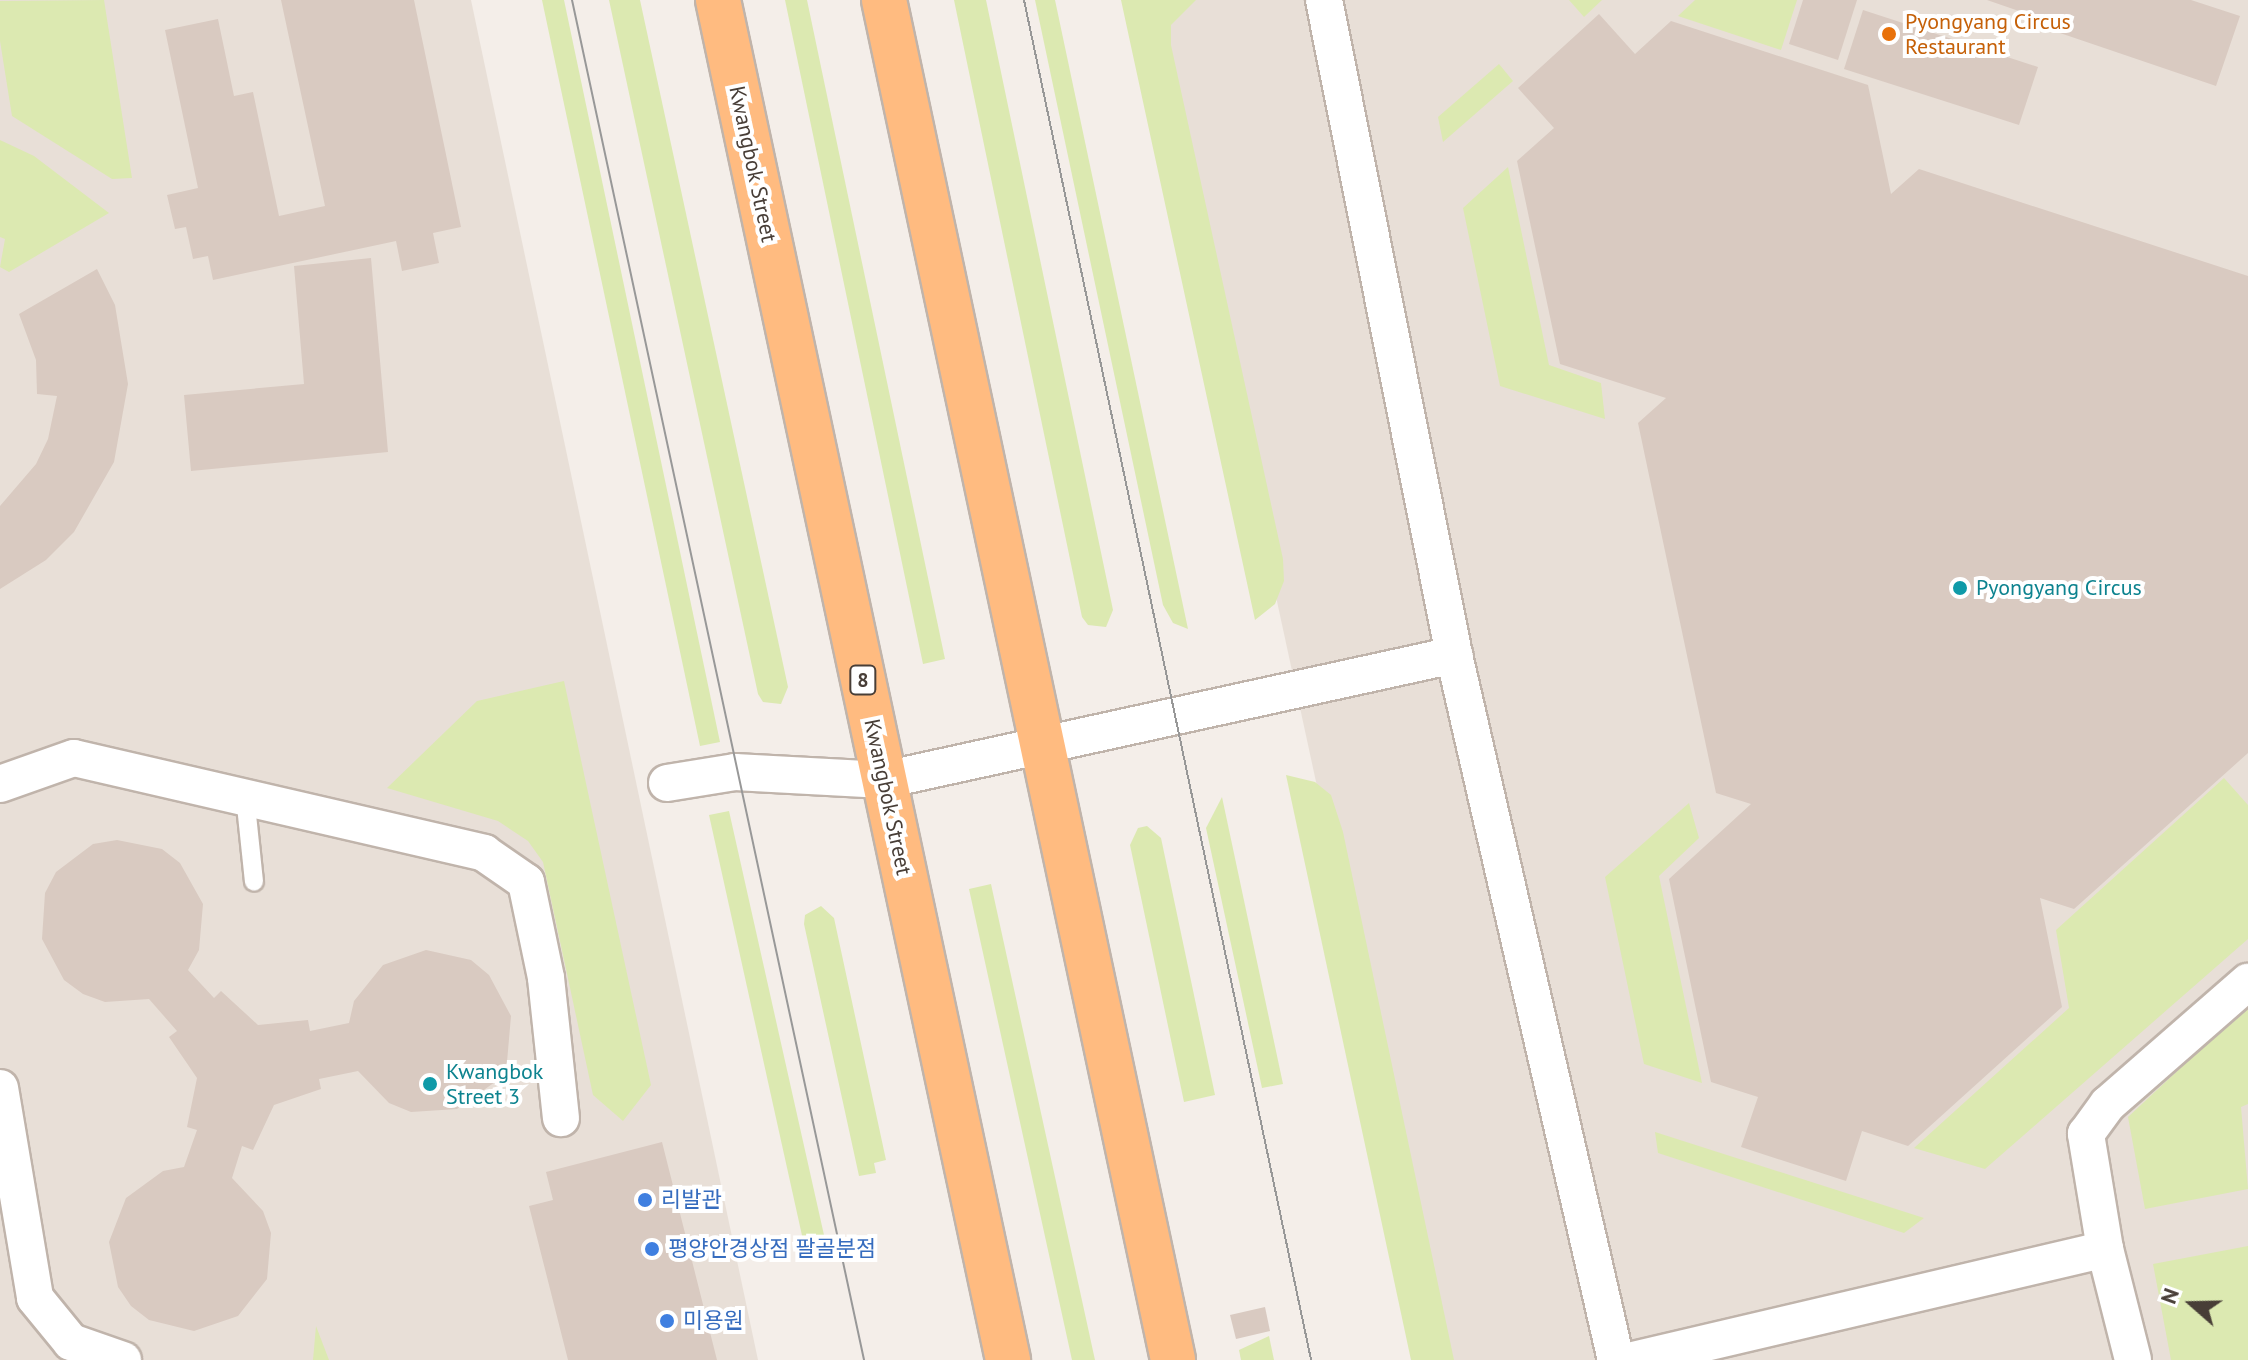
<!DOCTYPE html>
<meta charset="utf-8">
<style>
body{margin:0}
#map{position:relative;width:2248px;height:1360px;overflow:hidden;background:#f4eee9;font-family:"PT Sans","Noto Sans KR",sans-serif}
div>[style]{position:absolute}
.residential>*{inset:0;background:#e8dfd7}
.green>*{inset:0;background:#dce9b1}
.building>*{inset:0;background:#d9cac1}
.roads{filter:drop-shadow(2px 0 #c0b4ab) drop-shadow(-2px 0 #c0b4ab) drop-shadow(0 2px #c0b4ab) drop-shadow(0 -2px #c0b4ab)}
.service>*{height:18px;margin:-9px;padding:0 9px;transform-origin:9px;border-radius:9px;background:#fff}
.minor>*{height:36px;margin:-18px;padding:0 18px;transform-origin:18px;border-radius:18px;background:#fff}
.trunk>*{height:44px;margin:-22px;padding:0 22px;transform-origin:22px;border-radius:22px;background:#ffbb80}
.tram>*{height:2px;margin:-1px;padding:0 1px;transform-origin:1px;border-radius:1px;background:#989898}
.dots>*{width:22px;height:22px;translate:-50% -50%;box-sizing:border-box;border:4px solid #fff;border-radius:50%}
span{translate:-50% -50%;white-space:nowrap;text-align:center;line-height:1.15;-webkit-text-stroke:8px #fff;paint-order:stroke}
.shield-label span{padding:2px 6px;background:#fff;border:2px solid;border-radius:6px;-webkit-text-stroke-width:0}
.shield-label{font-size:20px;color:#483e37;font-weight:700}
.food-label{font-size:22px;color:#c56008}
.left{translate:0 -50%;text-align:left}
.street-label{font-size:22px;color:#483e37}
.culture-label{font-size:22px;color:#0d838f}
.shop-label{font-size:22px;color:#366cbe}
.north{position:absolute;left:2152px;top:1264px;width:80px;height:80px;-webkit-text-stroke:6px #fff;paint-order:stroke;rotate:290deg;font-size:22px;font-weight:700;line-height:32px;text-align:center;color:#483e37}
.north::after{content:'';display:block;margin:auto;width:28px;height:36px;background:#483e37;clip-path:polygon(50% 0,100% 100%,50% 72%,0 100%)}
</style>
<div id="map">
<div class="residential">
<div style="clip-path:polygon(0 0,471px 0,758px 1360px,0 1360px)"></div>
<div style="clip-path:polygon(1147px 0,2248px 0,2248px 1360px,1441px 1360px)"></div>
</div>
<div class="green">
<div style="clip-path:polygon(104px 0,132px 178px,112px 179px,12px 116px,0 41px,0 1px)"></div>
<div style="clip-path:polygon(542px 0,564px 0,720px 742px,700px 746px)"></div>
<div style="clip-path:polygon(609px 0,640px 0,788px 687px,781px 704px,763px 702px,758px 694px)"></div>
<div style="clip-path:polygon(785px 0,807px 0,945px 659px,923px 664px)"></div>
<div style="clip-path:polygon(954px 0,986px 0,1113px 610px,1106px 627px,1088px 625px,1082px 617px)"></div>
<div style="clip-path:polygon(1035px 0,1055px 0,1188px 629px,1173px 623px,1163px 605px)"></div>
<div style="clip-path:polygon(1121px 0,1196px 0,1171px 25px,1171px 45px,1283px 559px,1284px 581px,1275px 604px,1255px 620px)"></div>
<div style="clip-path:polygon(1569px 0,1602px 0,1584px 17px)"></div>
<div style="clip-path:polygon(1695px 0,1797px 0,1781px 50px,1678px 16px)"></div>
<div style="clip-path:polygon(1499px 64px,1513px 81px,1443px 142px,1438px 117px)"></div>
<div style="clip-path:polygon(0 140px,34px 156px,109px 213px,9px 272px,0 267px,5px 239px,0 237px)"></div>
<div style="clip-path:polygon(1508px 167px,1549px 365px,1601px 383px,1605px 419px,1500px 386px,1463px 208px)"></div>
<div style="clip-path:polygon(564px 681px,651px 1085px,623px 1121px,593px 1095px,543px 862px,528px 841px,498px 821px,387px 788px,477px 701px)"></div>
<div style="clip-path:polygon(1286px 775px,1315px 782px,1331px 795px,1343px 832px,1454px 1360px,1411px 1360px)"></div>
<div style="clip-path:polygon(2224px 778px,2248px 805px,2248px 939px,1985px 1169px,1914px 1148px,2069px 1008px,2056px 930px)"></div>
<div style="clip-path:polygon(1222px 797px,1283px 1084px,1262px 1088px,1206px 828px)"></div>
<div style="clip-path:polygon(1689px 803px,1699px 838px,1659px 876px,1702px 1083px,1644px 1064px,1605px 877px)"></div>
<div style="clip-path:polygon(729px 811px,824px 1235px,803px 1240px,709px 815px)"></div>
<div style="clip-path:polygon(1147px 826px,1161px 838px,1215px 1095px,1184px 1102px,1130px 845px,1138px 828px)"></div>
<div style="clip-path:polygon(991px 884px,1095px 1360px,1072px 1360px,969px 889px)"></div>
<div style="clip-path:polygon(821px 906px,834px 918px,886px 1160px,874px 1163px,876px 1173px,859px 1176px,804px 924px,805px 915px)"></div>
<div style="clip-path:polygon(2248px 1005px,2248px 1104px,2241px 1107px,2248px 1189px,2145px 1209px,2128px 1117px)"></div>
<div style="clip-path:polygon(1655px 1132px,1924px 1218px,1904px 1233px,1658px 1153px)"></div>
<div style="clip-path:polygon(2248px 1246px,2248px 1360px,2171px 1360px,2153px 1264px)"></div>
<div style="clip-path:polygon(316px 1326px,329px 1360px,313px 1360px)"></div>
<div style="clip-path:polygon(1269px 1336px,1274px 1360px,1241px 1360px,1239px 1350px)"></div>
</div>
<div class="building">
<div style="clip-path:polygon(281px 0,414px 0,461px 227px,433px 233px,439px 263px,402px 271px,396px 241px,213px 280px,208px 256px,193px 259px,186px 227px,175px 229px,167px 195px,198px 188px,165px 30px,218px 19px,234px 96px,253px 92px,279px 216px,325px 206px)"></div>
<div style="clip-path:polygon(1803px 0,1857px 0,1838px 60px,1789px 44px)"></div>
<div style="clip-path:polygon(1987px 0,2191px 0,2240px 16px,2216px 86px,2060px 33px,2062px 26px)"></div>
<div style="clip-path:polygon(1863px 10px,2038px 67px,2019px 125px,1844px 69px)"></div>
<div style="clip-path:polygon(1599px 14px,1635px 54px,1671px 21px,1868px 85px,1891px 194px,1919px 169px,2248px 276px,2248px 753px,2074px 909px,2040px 898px,2062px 1007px,1908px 1146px,1862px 1131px,1846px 1181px,1741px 1147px,1758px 1097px,1711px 1082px,1669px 879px,1751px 804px,1716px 793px,1638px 423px,1666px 398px,1560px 364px,1517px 161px,1554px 128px,1518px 88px)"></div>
<div style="clip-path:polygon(371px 258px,388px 452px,191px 471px,184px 395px,304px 384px,294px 266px)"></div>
<div style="clip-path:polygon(97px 269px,115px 305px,128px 384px,114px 462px,74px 532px,46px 560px,0 589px,0 506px,36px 464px,48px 439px,57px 396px,37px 394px,36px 360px,19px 314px)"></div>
<div style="clip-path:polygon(117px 840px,162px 849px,180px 863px,203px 904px,199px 950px,188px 970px,214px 998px,221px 991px,258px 1025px,308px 1020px,310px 1031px,349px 1023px,354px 1001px,383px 965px,426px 950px,471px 960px,489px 975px,511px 1016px,507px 1062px,495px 1082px,457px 1109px,411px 1112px,389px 1103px,358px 1071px,319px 1079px,321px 1089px,274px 1105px,253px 1150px,242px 1146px,232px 1178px,263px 1211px,271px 1233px,267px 1279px,238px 1316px,194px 1331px,149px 1320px,131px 1306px,118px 1287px,109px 1242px,126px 1198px,163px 1171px,184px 1167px,197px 1130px,187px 1127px,197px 1078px,169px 1037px,177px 1031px,149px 999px,105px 1002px,83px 994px,64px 980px,42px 939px,45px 893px,56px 872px,93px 844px)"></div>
<div style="clip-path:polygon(662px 1142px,717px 1360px,568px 1360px,529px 1206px,553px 1200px,546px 1172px)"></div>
<div style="clip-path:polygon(1265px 1307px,1270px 1331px,1236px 1339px,1230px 1315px)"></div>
</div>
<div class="roads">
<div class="service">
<div style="left:245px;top:796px;width:86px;rotate:84deg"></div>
</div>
<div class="minor">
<div style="left:1324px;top:0;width:668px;rotate:78.77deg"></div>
<div style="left:1454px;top:655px;width:723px;rotate:77.06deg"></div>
<div style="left:667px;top:783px;width:69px;rotate:-9.2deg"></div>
<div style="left:735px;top:772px;width:149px;rotate:3.1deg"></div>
<div style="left:884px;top:780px;width:584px;rotate:-12.37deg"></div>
<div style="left:0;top:784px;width:78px;rotate:-19.4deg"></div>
<div style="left:74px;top:758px;width:421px;rotate:13deg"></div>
<div style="left:484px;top:853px;width:51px;rotate:34.6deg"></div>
<div style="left:526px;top:882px;width:98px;rotate:78.2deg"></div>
<div style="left:546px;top:978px;width:141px;rotate:83.9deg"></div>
<div style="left:0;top:1088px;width:213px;rotate:80.5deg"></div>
<div style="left:35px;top:1298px;width:57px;rotate:50.7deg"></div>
<div style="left:71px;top:1342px;width:55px;rotate:19.1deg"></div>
<div style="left:2105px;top:1249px;width:114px;rotate:75.8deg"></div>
<div style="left:1633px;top:1360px;width:485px;rotate:-13.2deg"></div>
<div style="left:2105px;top:1249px;width:117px;rotate:-99.4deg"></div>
<div style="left:2086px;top:1134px;width:37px;rotate:-54deg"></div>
<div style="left:2108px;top:1104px;width:186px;rotate:-41.1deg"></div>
</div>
<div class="trunk">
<div style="left:718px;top:0;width:1391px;rotate:77.96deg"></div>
<div style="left:884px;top:0;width:1390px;rotate:78deg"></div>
</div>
</div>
<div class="tram">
<div style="left:572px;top:0;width:1391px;rotate:77.88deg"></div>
<div style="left:1024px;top:0;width:1390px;rotate:78.08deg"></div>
</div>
<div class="dots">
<div style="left:1889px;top:34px;background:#e8710a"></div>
<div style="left:1960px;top:588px;background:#0f9aa8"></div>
<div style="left:430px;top:1084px;background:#0f9aa8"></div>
<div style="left:645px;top:1200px;background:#3f7fe0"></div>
<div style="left:652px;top:1249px;background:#3f7fe0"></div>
<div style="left:667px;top:1321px;background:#3f7fe0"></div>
</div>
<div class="shield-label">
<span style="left:863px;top:680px">8</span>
</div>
<div class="food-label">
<span class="left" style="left:1905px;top:34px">Pyongyang Circus<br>Restaurant</span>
</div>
<div class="street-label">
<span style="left:753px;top:164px;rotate:78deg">Kwangbok Street</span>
<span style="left:888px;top:797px;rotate:78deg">Kwangbok Street</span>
</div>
<div class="culture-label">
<span class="left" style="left:1976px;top:588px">Pyongyang Circus</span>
<span class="left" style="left:446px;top:1084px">Kwangbok<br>Street 3</span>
</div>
<div class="shop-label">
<span class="left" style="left:661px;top:1200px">리발관</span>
<span class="left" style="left:668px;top:1249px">평양안경상점 팔골분점</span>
<span class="left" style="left:683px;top:1321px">미용원</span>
</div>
<div class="north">N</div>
</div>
